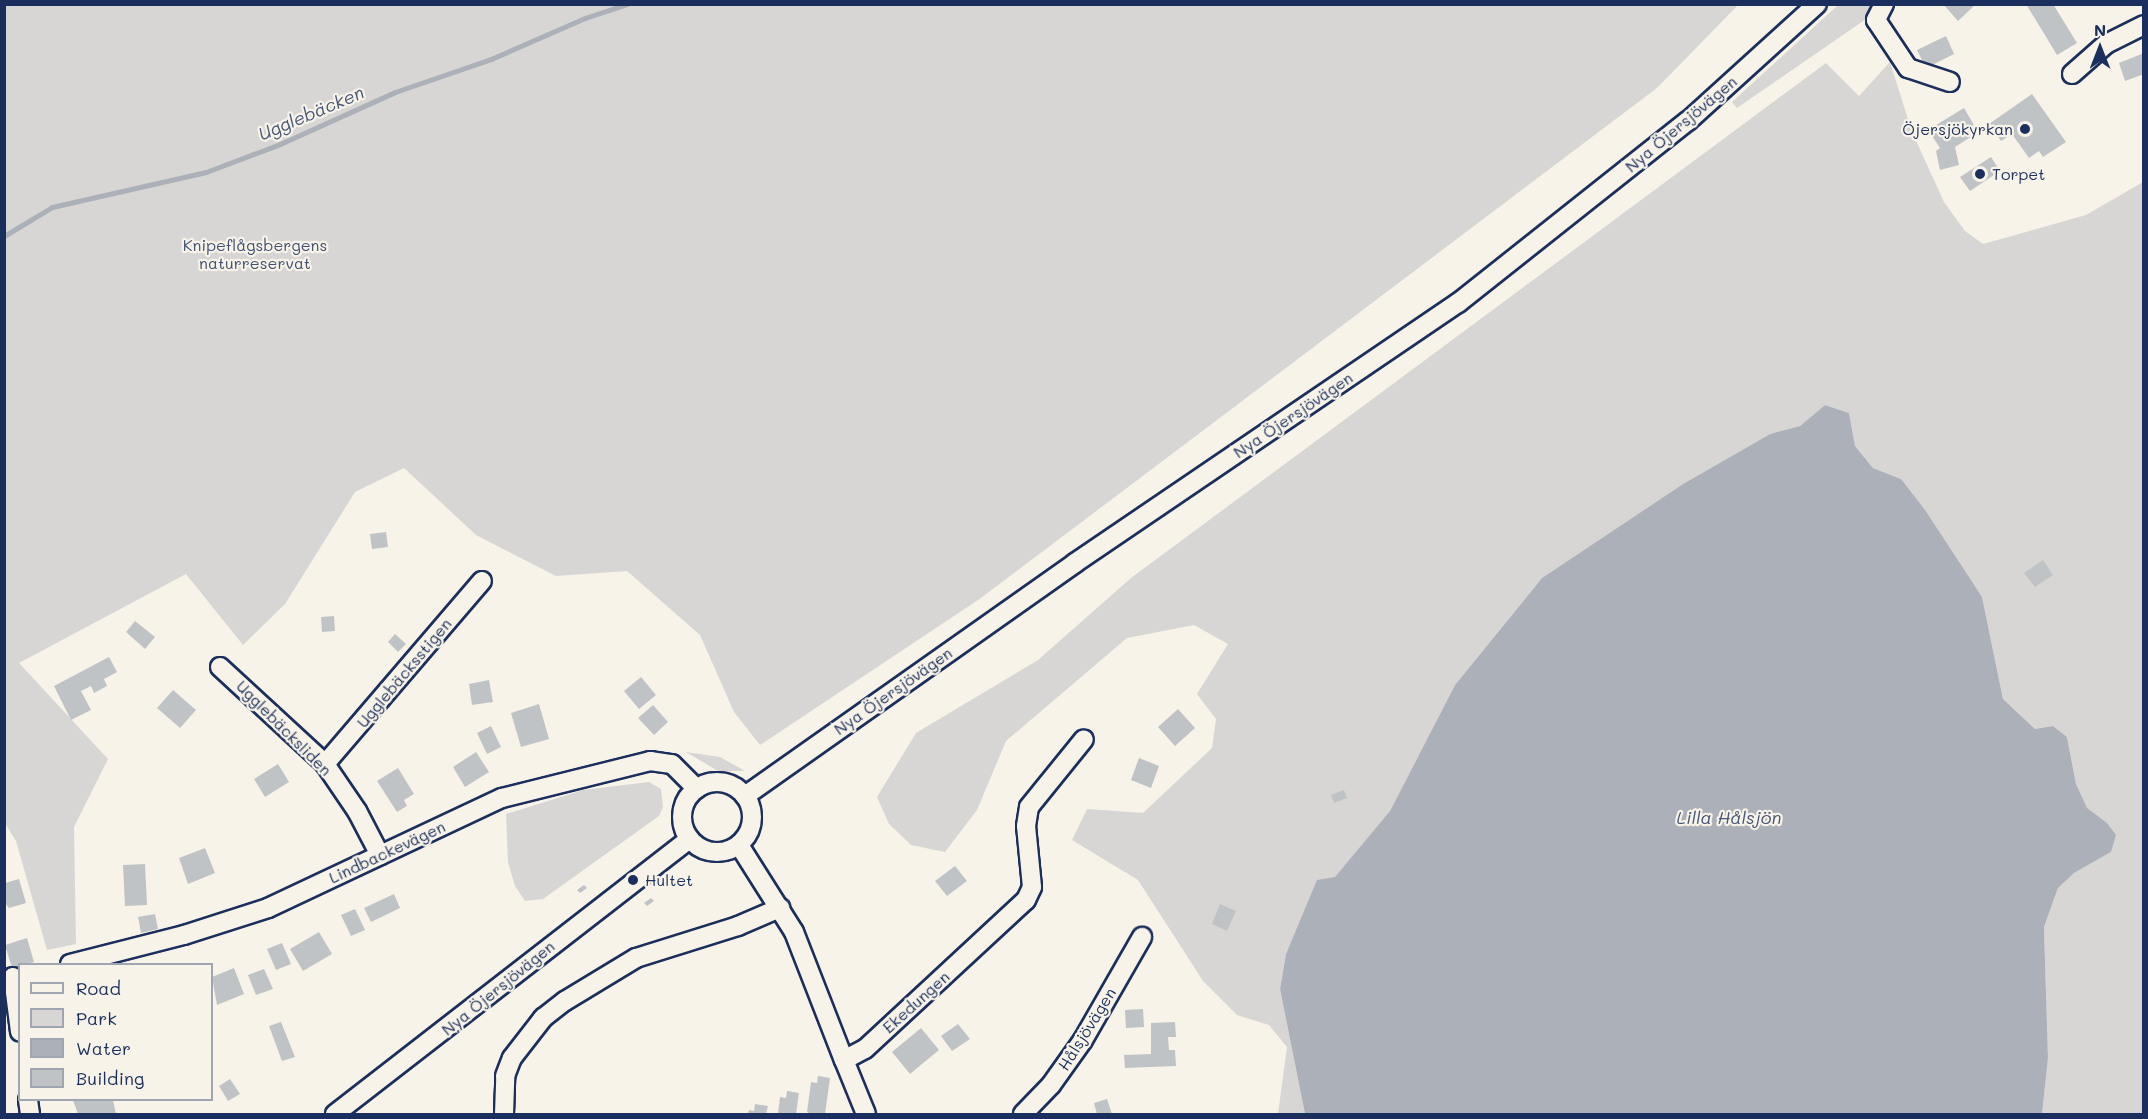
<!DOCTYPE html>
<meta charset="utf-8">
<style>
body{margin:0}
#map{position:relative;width:2148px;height:1119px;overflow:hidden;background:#f7f3e8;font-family:Mali,sans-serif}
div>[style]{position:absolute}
.green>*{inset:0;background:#d7d6d4}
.water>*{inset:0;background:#acb0b9}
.stream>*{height:5px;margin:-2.5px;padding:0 2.5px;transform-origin:2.5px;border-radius:2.5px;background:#acb0b9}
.building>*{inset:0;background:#c0c3c5}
.roads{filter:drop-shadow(2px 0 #1b2f5e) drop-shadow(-2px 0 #1b2f5e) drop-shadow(0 2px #1b2f5e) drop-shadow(0 -2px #1b2f5e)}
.minor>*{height:18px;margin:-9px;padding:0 9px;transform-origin:9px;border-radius:9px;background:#f7f3e8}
.minor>.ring{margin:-9px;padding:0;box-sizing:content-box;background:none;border:18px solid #f7f3e8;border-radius:50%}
.dots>*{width:16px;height:16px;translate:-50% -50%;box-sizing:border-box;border:3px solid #f7f3e8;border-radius:50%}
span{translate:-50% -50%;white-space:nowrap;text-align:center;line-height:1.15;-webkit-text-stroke:4.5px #f7f3e8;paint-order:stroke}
.street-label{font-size:16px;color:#1b2f5e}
.poi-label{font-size:16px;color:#1b2f5e}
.right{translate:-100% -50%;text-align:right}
.left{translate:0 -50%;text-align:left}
.park-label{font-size:16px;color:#415076}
.water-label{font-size:18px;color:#465679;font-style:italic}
.frame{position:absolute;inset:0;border:6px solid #1b2f5e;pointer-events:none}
.legend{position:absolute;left:18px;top:963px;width:195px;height:138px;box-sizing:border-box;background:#f7f3e8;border:2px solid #9fa5b1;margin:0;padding:8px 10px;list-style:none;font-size:18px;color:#1b2f5e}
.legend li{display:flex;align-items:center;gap:12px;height:30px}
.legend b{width:30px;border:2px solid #9fa5b1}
.north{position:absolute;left:2070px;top:18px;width:60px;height:60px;-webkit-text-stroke:4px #f7f3e8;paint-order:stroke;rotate:0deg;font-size:16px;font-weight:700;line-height:24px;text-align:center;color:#1b2f5e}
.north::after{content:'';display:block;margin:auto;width:21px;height:27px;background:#1b2f5e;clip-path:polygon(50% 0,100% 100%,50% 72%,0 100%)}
</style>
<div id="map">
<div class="green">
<div style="clip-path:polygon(5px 5px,1738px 5px,1657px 88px,981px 598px,760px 745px,734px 712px,700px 635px,627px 571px,556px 576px,476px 535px,404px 468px,355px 492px,285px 604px,243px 645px,186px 574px,19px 663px,108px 759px,74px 827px,76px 944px,47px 950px,16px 841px,5px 823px)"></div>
<div style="clip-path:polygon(1838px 5px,1874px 5px,1869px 17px,1737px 108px,1732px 102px)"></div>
<div style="clip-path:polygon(1890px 62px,1912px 132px,1944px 202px,1965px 231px,1983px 244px,2086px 215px,2143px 182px,2143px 1114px,2042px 1114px,2048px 1058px,2044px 927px,2058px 888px,2074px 873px,2111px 852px,2107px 823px,2087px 809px,2076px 784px,2067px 737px,2053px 726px,2035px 729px,2003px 699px,1982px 597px,1901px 479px,1873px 468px,1855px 446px,1849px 413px,1825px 405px,1800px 426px,1770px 434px,1683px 484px,1542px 578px,1455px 685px,1390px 811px,1302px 918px,1286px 954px,1280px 989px,1305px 1114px,1278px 1114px,1287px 1047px,1269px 1025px,1237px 1015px,1203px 981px,1138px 880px,1072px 840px,1087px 809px,1143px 813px,1212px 748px,1216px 719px,1197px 694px,1228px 644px,1194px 625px,1127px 638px,1006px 741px,977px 810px,945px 852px,911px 845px,889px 824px,877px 797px,916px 733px,1038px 660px,1131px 578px,1826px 63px,1859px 96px)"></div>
<div style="clip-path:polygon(686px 752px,720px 757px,745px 771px,718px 771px)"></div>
<div style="clip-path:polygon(649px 782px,661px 789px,663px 807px,659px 816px,543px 899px,525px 901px,515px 886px,508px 862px,506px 814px,583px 790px)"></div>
</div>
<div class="water">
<div style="clip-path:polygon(1825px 405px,1849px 413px,1855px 446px,1873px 468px,1901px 479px,1925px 510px,1982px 597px,2003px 699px,2035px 729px,2053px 726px,2067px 737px,2076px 784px,2087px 808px,2107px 823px,2116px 835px,2111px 852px,2074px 873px,2058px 888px,2044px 927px,2048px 1058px,2042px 1114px,1305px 1114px,1280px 989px,1286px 954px,1317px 880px,1335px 877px,1390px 811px,1455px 685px,1542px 578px,1683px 484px,1770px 434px,1800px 426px)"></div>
</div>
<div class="stream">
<div style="left:4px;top:236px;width:56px;rotate:-31.1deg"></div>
<div style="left:52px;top:207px;width:158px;rotate:-12.8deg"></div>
<div style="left:206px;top:172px;width:79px;rotate:-20.7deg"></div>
<div style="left:280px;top:144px;width:126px;rotate:-24.3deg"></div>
<div style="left:395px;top:92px;width:102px;rotate:-19deg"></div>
<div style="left:491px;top:59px;width:103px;rotate:-23.6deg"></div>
<div style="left:585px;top:18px;width:44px;rotate:-18.4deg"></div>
</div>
<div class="building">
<div style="clip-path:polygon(1943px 4px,1976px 4px,1958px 21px)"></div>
<div style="clip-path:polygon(2026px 4px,2053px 4px,2077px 43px,2057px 55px)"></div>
<div style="clip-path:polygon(1946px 36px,1954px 54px,1926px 68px,1917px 50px)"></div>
<div style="clip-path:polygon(2144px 53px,2144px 74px,2125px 81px,2119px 63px)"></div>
<div style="clip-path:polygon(2032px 94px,2066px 142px,2043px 157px,2039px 151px,2029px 158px,2012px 134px,2001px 141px,1989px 124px)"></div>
<div style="clip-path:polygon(1964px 108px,1974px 125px,1969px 129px,1974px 135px,1955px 147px,1959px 165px,1940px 170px,1936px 151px,1940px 148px,1928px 130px)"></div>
<div style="clip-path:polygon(1991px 157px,2000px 171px,1970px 191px,1960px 177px)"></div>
<div style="clip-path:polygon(386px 532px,388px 547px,372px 549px,370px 534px)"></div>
<div style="clip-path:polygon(2043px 560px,2053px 575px,2035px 587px,2024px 573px)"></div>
<div style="clip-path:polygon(334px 616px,335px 631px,322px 632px,321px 617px)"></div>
<div style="clip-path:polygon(135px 621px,155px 637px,145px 649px,126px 632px)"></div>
<div style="clip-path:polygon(395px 634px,406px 644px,398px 652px,388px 642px)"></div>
<div style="clip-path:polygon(109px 657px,117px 672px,104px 679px,107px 686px,94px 693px,91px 686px,81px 691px,91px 710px,71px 720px,54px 686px)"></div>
<div style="clip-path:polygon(641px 677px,656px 695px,639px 709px,624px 691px)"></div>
<div style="clip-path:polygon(489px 680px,493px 702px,472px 705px,469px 684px)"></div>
<div style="clip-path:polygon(173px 690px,196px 710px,180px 728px,157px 708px)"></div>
<div style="clip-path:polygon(539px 704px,549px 739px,521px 747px,511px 713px)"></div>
<div style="clip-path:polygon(653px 705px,668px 722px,654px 735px,638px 718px)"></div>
<div style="clip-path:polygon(1178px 709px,1195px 728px,1175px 746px,1158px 727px)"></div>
<div style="clip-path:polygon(491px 726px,501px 747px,487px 754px,477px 733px)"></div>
<div style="clip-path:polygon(476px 752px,489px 772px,465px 787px,453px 767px)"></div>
<div style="clip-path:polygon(1139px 758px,1159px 766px,1151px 788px,1131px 780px)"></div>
<div style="clip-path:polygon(278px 764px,289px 782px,265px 797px,254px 779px)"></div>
<div style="clip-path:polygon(398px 768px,414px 794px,404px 800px,407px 806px,397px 812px,377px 781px)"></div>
<div style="clip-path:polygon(1344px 790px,1347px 798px,1334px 803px,1331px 795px)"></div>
<div style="clip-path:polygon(205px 848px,215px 873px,188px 884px,179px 858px)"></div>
<div style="clip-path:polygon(145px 864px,147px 905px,125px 906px,123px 865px)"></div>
<div style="clip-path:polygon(955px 866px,967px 881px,947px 896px,935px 881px)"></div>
<div style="clip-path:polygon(19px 879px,26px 903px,9px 908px,5px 903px,5px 883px)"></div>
<div style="clip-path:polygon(584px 885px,587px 888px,580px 893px,577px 890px)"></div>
<div style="clip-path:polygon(394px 894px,400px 908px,371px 922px,364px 908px)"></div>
<div style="clip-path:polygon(651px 898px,654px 901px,647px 906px,644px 903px)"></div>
<div style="clip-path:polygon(1220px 904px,1236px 911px,1227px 931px,1212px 924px)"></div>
<div style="clip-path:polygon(355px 909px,365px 930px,351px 936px,341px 915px)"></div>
<div style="clip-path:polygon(155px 914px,158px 929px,141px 933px,138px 917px)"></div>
<div style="clip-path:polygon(319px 932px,332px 954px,303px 971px,290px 949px)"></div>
<div style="clip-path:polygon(27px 938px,34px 962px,12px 968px,5px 945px)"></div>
<div style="clip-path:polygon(282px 943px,291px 964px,276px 970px,267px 949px)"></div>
<div style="clip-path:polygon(234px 968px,244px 994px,217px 1005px,212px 977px)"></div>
<div style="clip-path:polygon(264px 969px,273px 989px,256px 995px,248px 975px)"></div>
<div style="clip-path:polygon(1143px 1009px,1144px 1027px,1126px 1028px,1125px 1010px)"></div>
<div style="clip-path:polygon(281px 1022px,295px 1057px,282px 1061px,269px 1026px)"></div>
<div style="clip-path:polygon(1175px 1022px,1176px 1037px,1168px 1037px,1169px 1050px,1175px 1050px,1176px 1066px,1125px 1068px,1124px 1055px,1151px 1054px,1151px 1023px)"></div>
<div style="clip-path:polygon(958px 1024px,970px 1039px,952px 1051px,941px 1036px)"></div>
<div style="clip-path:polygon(921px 1028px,939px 1050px,910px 1074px,892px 1052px)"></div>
<div style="clip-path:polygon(818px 1076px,830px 1078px,825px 1114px,811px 1114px,807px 1112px,811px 1082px,817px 1083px)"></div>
<div style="clip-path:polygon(230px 1079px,240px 1094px,228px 1101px,219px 1086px)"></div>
<div style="clip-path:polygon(787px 1091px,799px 1093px,796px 1114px,778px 1114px,780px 1097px,786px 1098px)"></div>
<div style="clip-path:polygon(1107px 1099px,1112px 1114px,1097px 1114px,1094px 1103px)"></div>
<div style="clip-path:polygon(73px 1100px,113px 1100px,116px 1114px,78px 1114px)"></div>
<div style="clip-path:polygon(755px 1104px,768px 1106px,766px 1114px,748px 1114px,749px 1110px,754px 1111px)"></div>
</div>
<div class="roads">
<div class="minor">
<div style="left:1884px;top:4px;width:18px;rotate:117deg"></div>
<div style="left:1876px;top:20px;width:58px;rotate:56.3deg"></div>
<div style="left:1908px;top:68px;width:44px;rotate:18.4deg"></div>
<div style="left:2072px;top:74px;width:45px;rotate:-41.4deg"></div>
<div style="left:2106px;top:44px;width:42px;rotate:-26.6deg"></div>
<div style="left:220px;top:667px;width:143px;rotate:42.7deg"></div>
<div style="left:325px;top:764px;width:57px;rotate:55.8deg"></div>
<div style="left:357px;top:811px;width:50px;rotate:62.4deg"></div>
<div style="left:325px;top:764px;width:241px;rotate:-49.4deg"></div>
<div class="ring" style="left:682px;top:782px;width:52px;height:52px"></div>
<div style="left:745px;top:796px;width:404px;rotate:-35.2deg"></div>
<div style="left:1075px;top:563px;width:463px;rotate:-34.2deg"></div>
<div style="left:1458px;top:303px;width:293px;rotate:-38.4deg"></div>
<div style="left:1688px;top:121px;width:174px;rotate:-42.2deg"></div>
<div style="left:739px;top:845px;width:103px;rotate:57.7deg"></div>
<div style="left:794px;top:932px;width:137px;rotate:68.7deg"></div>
<div style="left:844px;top:1060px;width:24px;rotate:-28deg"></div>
<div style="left:865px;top:1049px;width:219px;rotate:-42.8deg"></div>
<div style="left:1026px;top:900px;width:14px;rotate:-65deg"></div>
<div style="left:1032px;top:887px;width:61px;rotate:-95.6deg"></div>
<div style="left:1026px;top:826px;width:19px;rotate:-81deg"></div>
<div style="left:1029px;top:807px;width:87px;rotate:-51deg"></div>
<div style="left:70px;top:964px;width:118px;rotate:-14.3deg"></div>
<div style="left:184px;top:935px;width:88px;rotate:-17.8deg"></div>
<div style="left:268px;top:908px;width:259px;rotate:-25.2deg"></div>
<div style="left:502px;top:798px;width:153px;rotate:-14deg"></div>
<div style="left:650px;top:761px;width:22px;rotate:8deg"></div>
<div style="left:672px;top:764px;width:35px;rotate:45deg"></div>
<div style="left:13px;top:977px;width:55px;rotate:82.7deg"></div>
<div style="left:844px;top:1060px;width:58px;rotate:67.8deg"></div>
<div style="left:28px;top:1100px;width:14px;rotate:82deg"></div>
<div style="left:335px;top:1114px;width:448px;rotate:-37.8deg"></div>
<div style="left:504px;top:1114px;width:38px;rotate:-88deg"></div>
<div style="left:505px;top:1076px;width:19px;rotate:-69deg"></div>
<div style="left:512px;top:1058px;width:51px;rotate:-52.2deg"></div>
<div style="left:543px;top:1018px;width:28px;rotate:-38deg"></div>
<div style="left:565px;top:1001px;width:83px;rotate:-31.2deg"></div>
<div style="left:636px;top:958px;width:107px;rotate:-17.4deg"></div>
<div style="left:738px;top:926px;width:46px;rotate:-23.2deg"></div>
<div style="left:1023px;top:1114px;width:40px;rotate:-46deg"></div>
<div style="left:1051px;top:1085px;width:55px;rotate:-54.6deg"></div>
<div style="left:1083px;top:1040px;width:119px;rotate:-60.2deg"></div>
</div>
</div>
<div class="dots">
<div style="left:2025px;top:129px;background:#1b2f5e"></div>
<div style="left:1980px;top:174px;background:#1b2f5e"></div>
<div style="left:633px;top:880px;background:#1b2f5e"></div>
</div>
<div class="street-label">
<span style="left:1681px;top:124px;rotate:-40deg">Nya Öjersjövägen</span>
<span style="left:1293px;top:415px;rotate:-34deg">Nya Öjersjövägen</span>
<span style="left:404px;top:673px;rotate:-50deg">Ugglebäcksstigen</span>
<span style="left:893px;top:691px;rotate:-35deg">Nya Öjersjövägen</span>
<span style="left:284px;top:728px;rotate:45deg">Ugglebäcksliden</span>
<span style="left:387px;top:852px;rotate:-25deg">Lindbackevägen</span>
<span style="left:498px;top:988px;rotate:-39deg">Nya Öjersjövägen</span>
<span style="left:916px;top:1002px;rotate:-42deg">Ekedungen</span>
<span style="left:1087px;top:1029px;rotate:-58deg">Hålsjövägen</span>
</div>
<div class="poi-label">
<span class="right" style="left:2013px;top:129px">Öjersjökyrkan</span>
<span class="left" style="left:1992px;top:174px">Torpet</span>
<span class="left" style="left:645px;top:880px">Hultet</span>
</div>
<div class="park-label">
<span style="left:255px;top:254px">Knipeflågsbergens<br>naturreservat</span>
</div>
<div class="water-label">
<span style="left:311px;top:113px;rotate:-23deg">Ugglebäcken</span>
<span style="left:1729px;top:817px">Lilla Hålsjön</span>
</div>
<div class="frame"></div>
<ul class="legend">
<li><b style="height:8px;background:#f7f3e8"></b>Road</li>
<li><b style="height:16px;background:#d7d6d4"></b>Park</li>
<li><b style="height:16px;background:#acb0b9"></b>Water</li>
<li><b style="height:16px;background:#c0c3c5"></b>Building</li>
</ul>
<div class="north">N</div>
</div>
